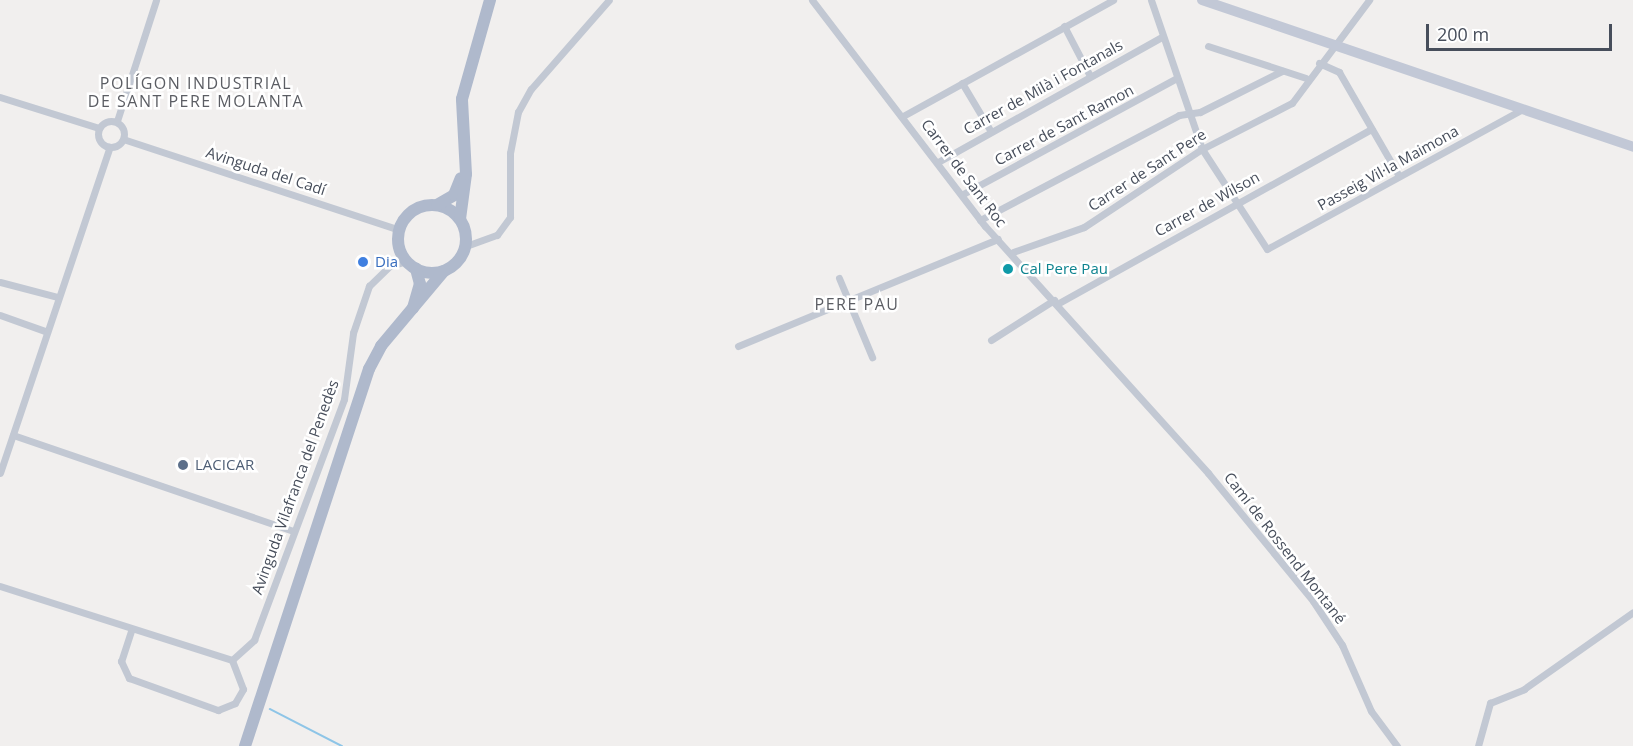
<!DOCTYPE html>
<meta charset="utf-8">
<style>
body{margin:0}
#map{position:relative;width:1633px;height:746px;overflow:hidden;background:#f1efee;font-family:"Open Sans",sans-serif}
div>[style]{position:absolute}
.stream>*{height:1.5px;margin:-0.75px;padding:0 0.75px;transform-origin:0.75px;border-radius:0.75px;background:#8ec5e7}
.street>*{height:7px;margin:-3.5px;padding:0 3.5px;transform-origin:3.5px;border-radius:3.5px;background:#c2c8d3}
.street>.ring{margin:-3.5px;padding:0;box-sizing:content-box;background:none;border:7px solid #c2c8d3;border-radius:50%}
.secondary>*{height:10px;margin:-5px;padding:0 5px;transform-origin:5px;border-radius:5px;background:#c2c8d6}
.primary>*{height:12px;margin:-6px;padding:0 6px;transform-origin:6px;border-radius:6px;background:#afb9cc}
.primary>.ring{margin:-6px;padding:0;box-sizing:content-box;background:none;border:12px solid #afb9cc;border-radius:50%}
.dots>*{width:16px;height:16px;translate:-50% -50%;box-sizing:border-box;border:3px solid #fff;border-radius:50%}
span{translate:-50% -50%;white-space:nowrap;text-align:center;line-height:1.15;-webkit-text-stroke:5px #fff;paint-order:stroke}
.street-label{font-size:15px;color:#474e5b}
.shop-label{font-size:15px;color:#366cbe}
.left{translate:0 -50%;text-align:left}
.culture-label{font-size:15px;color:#0d838f}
.service-label{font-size:15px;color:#4e5e75}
.neighbourhood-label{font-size:16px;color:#5b5d63;letter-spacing:1.5px}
.scale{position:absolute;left:1426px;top:24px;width:186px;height:27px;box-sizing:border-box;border:3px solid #474e5b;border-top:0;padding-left:8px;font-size:18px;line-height:21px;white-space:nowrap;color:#474e5b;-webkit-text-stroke:4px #fff;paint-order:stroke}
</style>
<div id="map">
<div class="stream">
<div style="left:270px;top:709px;width:81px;rotate:27.2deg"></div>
</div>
<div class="street">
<div style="left:812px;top:0;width:285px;rotate:52.6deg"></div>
<div style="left:985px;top:226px;width:333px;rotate:47.9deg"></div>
<div style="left:1208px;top:473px;width:166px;rotate:50.6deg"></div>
<div style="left:1313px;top:601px;width:53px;rotate:56.6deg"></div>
<div style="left:1342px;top:645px;width:72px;rotate:66.3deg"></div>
<div style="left:1371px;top:711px;width:44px;rotate:53.4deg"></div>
<div style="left:1151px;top:0;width:157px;rotate:71.1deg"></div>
<div style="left:1202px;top:149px;width:119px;rotate:57deg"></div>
<div style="left:1267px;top:249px;width:290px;rotate:-28.7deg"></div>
<div style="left:1064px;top:26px;width:54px;rotate:62.5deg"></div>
<div style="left:1208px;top:46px;width:103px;rotate:18.1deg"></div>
<div style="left:1319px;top:63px;width:22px;rotate:24deg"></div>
<div style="left:1339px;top:72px;width:120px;rotate:60deg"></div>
<div style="left:962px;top:83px;width:55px;rotate:59.2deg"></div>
<div style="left:0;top:97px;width:104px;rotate:17.4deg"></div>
<div style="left:903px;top:116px;width:240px;rotate:-28.9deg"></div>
<div class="ring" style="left:98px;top:121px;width:19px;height:19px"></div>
<div style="left:117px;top:121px;width:127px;rotate:-72.1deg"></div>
<div style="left:123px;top:139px;width:291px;rotate:18.2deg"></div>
<div style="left:938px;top:162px;width:257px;rotate:-29.2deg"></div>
<div style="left:963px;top:194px;width:243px;rotate:-28.5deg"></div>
<div style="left:980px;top:220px;width:225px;rotate:-27.8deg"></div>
<div style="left:1179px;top:115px;width:21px;rotate:-8deg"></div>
<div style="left:1200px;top:112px;width:92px;rotate:-26.6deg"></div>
<div style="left:466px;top:246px;width:33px;rotate:-20deg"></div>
<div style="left:497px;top:235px;width:22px;rotate:-54deg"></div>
<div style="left:510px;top:217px;width:64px;rotate:-90deg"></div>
<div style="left:510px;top:153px;width:42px;rotate:-79deg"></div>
<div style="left:518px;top:112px;width:26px;rotate:-61deg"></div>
<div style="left:531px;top:89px;width:118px;rotate:-48.8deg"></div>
<div style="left:1013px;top:252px;width:75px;rotate:-19.4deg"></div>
<div style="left:1084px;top:227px;width:141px;rotate:-33.5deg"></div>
<div style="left:1202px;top:149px;width:101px;rotate:-27.1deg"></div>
<div style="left:1292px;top:103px;width:129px;rotate:-53.2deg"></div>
<div style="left:839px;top:278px;width:86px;rotate:67.3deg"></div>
<div style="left:0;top:282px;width:59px;rotate:14.7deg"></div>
<div style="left:1057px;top:304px;width:360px;rotate:-29.1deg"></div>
<div style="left:0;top:315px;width:48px;rotate:19.6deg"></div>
<div style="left:991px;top:340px;width:75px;rotate:-32.4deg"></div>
<div style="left:738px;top:346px;width:281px;rotate:-22.4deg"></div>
<div style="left:13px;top:435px;width:297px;rotate:18.9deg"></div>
<div style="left:0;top:473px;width:344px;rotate:-71.4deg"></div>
<div style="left:0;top:586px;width:244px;rotate:17.7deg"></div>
<div style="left:131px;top:631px;width:32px;rotate:108deg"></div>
<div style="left:121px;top:661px;width:19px;rotate:65deg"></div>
<div style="left:129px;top:678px;width:95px;rotate:19.8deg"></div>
<div style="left:218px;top:710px;width:18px;rotate:-22deg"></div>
<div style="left:235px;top:703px;width:16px;rotate:-60deg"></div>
<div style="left:243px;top:689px;width:31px;rotate:-111deg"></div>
<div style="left:232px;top:660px;width:30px;rotate:-42deg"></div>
<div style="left:254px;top:640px;width:257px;rotate:-69.5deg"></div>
<div style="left:344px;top:399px;width:67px;rotate:-82.2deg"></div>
<div style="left:353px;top:333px;width:50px;rotate:-71.2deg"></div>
<div style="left:369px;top:286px;width:29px;rotate:-44deg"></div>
<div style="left:390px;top:266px;width:17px;rotate:-17deg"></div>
<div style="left:1478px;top:746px;width:45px;rotate:-74.4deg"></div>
<div style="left:1490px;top:703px;width:37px;rotate:-22deg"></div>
<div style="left:1524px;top:689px;width:133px;rotate:-35.2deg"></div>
</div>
<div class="secondary">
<div style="left:1202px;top:0;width:455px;rotate:18.8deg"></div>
</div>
<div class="primary">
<div class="ring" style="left:398px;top:205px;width:56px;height:56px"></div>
<div style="left:437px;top:205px;width:20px;rotate:-30deg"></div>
<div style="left:454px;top:195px;width:18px;rotate:-68deg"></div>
<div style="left:460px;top:219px;width:45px;rotate:-82.4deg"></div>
<div style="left:466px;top:174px;width:75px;rotate:-93.1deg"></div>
<div style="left:462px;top:99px;width:103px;rotate:-74.2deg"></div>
<div style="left:413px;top:308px;width:25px;rotate:-74deg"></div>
<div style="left:420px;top:284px;width:16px;rotate:-105deg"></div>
<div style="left:245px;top:746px;width:397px;rotate:-71.8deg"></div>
<div style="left:369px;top:369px;width:26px;rotate:-62deg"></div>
<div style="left:381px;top:346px;width:98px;rotate:-50deg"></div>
</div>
<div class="dots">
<div style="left:363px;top:262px;background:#3f7fe0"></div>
<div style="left:1008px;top:269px;background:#0f9aa8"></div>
<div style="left:183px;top:465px;background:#5c6f8a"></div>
</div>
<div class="street-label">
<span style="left:1043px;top:87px;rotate:-29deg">Carrer de Milà i Fontanals</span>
<span style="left:1064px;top:125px;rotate:-28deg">Carrer de Sant Ramon</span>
<span style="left:1388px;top:168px;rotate:-29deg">Passeig Vil·la Maimona</span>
<span style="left:1147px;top:170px;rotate:-33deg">Carrer de Sant Pere</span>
<span style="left:266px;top:171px;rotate:18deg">Avinguda del Cadí</span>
<span style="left:964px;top:173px;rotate:53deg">Carrer de Sant Roc</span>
<span style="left:1207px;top:204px;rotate:-29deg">Carrer de Wilson</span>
<span style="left:295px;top:487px;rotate:-70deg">Avinguda Vilafranca del Penedès</span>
<span style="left:1285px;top:548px;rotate:52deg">Camí de Rossend Montané</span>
</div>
<div class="shop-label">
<span class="left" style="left:375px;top:262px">Dia</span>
</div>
<div class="culture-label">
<span class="left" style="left:1020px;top:269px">Cal Pere Pau</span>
</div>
<div class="service-label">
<span class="left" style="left:195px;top:465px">LACICAR</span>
</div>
<div class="neighbourhood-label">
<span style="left:196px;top:92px">POLÍGON INDUSTRIAL<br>DE SANT PERE MOLANTA</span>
<span style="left:857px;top:304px">PERE PAU</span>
</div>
<div class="scale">200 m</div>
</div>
